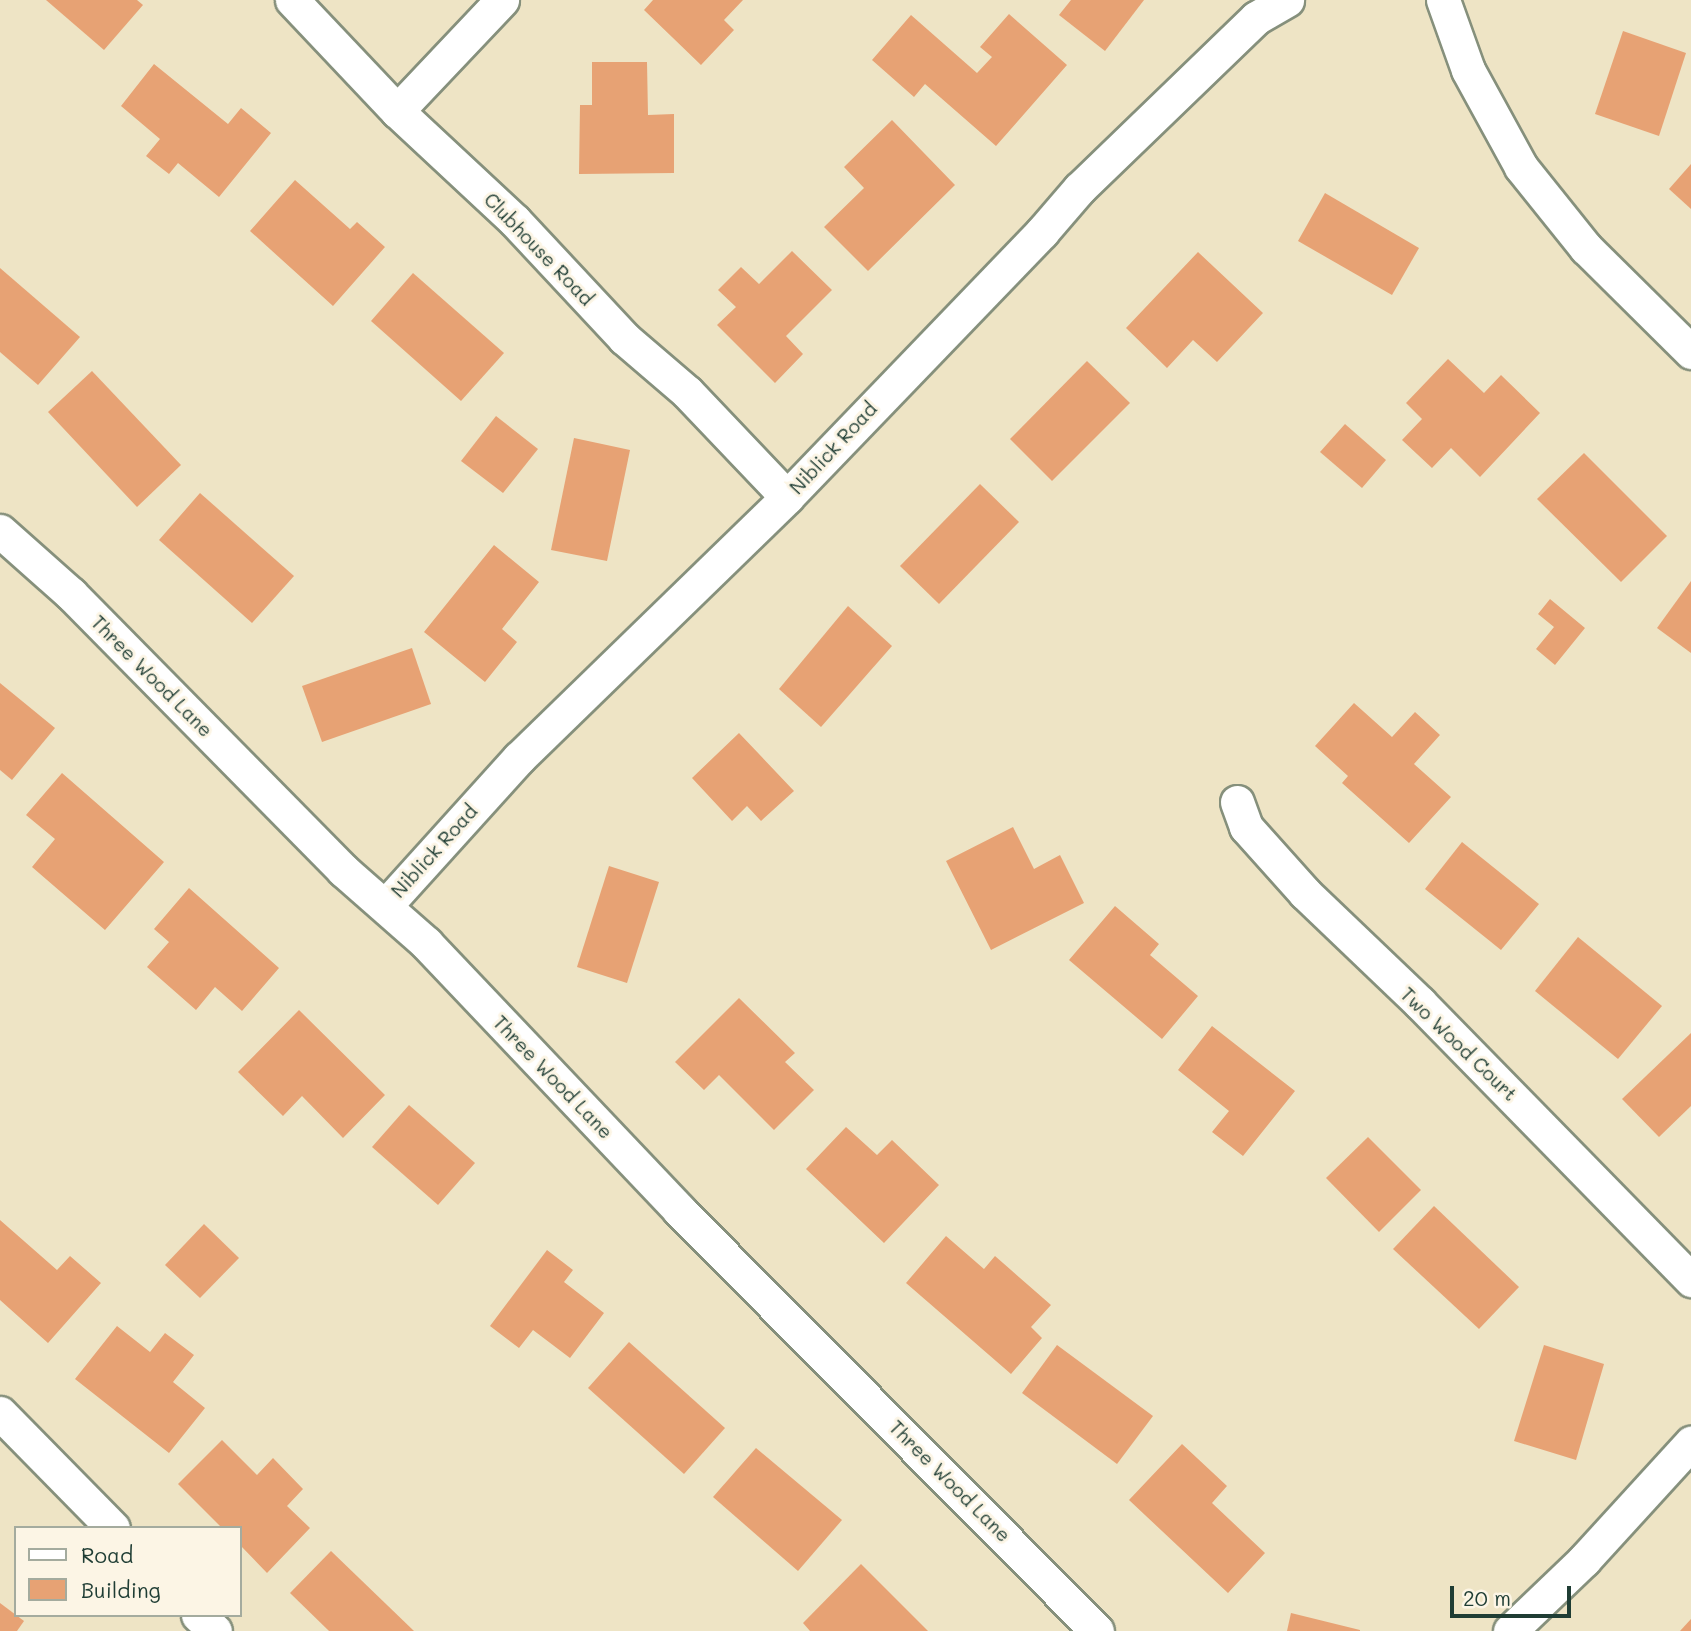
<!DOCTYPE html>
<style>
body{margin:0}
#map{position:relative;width:1691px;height:1631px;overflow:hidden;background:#eee4c5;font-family:Mali,sans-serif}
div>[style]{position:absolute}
.building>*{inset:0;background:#e7a274}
.roads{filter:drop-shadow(2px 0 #86907c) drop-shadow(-2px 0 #86907c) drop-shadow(0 2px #86907c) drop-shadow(0 -2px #86907c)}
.minor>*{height:33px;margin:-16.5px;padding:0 16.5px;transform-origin:16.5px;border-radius:16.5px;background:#fff}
span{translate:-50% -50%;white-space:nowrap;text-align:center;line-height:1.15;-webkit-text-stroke:6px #fcf5e5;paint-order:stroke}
.street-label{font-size:19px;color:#1f3d34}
.legend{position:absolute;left:14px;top:1526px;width:228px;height:91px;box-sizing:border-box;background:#fcf5e5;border:2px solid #a4ab9e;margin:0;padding:9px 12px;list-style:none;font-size:21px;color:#1f3d34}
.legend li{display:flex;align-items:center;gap:14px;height:35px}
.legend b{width:35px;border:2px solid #a4ab9e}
.scale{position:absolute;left:1450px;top:1586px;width:121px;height:32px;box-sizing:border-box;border:4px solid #1f3d34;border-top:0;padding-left:9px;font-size:21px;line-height:24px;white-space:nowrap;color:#1f3d34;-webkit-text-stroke:5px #fcf5e5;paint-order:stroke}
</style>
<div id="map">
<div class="building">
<div style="clip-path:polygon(46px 0,137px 0,143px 5px,104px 50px)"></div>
<div style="clip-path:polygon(653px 0,743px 0,724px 20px,734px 30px,701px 65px,644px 10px)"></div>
<div style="clip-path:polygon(1071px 0,1144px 0,1105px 51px,1059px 15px)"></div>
<div style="clip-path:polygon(1009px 14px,1067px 65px,996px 146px,925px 84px,914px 97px,872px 60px,911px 15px,977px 73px,992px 57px,980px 47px)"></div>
<div style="clip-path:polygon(1623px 31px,1686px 53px,1659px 136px,1595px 114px)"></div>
<div style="clip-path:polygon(592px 62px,647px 62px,648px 115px,674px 114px,674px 173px,579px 174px,580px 105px,592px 105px)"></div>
<div style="clip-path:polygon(154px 64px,228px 124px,241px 108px,271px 133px,219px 197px,178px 163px,169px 174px,146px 156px,160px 139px,121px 106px)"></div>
<div style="clip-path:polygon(892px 120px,955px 185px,868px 271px,824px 227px,864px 188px,844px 167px)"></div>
<div style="clip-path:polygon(1691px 164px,1691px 209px,1669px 189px)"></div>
<div style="clip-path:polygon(295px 180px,350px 229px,357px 222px,385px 247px,333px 306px,250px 231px)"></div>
<div style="clip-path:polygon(1325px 193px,1419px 248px,1392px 295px,1298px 241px)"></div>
<div style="clip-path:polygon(792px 251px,832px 290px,786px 336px,803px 354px,775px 383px,717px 325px,736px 307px,718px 290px,741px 267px,759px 284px)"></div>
<div style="clip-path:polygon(1198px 252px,1263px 313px,1217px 362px,1193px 340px,1167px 368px,1126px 328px)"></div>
<div style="clip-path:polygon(0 268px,80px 337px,38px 385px,0 352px)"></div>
<div style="clip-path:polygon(413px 273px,504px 353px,461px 401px,371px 321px)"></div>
<div style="clip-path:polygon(1448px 359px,1484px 393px,1501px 375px,1540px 413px,1480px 477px,1451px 448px,1432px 468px,1402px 440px,1422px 419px,1406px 403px)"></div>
<div style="clip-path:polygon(1087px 361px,1130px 403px,1052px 481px,1010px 439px)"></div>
<div style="clip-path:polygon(92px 371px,181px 465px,137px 507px,48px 412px)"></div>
<div style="clip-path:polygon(496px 416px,538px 449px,503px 493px,461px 461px)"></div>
<div style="clip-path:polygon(1345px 424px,1386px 460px,1362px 488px,1320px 452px)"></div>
<div style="clip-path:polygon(574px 438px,630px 450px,607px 561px,551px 550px)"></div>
<div style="clip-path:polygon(1584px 453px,1667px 536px,1621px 582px,1537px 499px)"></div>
<div style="clip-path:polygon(980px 484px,1019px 522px,939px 604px,900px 566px)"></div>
<div style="clip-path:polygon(200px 493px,294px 576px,252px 623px,159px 540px)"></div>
<div style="clip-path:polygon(494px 545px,539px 582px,502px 629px,517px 642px,485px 682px,424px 632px)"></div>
<div style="clip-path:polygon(1691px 581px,1691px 653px,1657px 628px)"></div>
<div style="clip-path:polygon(1550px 599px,1585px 628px,1555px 665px,1536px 649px,1554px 627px,1538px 614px)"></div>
<div style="clip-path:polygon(848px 606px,892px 646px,821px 727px,779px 689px)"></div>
<div style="clip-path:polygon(412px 648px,431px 704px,322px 742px,302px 686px)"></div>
<div style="clip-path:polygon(0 683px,55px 728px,12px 780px,0 770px)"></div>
<div style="clip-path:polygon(1354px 703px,1392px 737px,1415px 712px,1440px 735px,1414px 764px,1451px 797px,1409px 843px,1342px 783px,1348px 776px,1315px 746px)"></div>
<div style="clip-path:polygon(739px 733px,794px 791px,761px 821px,747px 806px,732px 821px,692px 778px)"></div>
<div style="clip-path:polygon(62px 773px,164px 862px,105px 930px,32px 867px,55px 839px,26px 815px)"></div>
<div style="clip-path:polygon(1013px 827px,1034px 869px,1060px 855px,1084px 903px,991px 950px,946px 861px)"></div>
<div style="clip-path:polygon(1462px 842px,1539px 904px,1501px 950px,1425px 889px)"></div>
<div style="clip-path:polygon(609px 866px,659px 882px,627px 983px,577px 967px)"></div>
<div style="clip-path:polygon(189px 888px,279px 968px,242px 1011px,215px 987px,196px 1010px,147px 967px,169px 942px,154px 929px)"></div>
<div style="clip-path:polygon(1115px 906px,1159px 944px,1150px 955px,1198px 996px,1162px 1039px,1069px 960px)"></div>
<div style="clip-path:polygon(1578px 937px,1662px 1006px,1618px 1059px,1535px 991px)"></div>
<div style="clip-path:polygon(739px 998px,795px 1053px,785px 1062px,814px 1090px,774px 1130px,719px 1075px,704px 1090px,675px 1062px)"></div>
<div style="clip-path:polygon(299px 1010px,385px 1095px,343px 1138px,302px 1096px,283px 1116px,238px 1072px)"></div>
<div style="clip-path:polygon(1212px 1026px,1295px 1091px,1243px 1156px,1212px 1132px,1229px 1111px,1178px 1070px)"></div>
<div style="clip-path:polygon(1691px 1033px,1691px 1106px,1659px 1137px,1622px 1099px)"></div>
<div style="clip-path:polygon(409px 1105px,475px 1163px,438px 1205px,372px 1147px)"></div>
<div style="clip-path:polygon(846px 1127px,877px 1155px,892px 1140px,939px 1185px,884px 1243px,806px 1169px)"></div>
<div style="clip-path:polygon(1368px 1137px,1421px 1190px,1379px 1232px,1326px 1178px)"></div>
<div style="clip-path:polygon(1434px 1206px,1519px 1287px,1479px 1329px,1393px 1249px)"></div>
<div style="clip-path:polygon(0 1220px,57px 1270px,70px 1256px,101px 1283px,48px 1343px,0 1300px)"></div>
<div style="clip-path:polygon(204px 1224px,239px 1258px,200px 1298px,165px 1265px)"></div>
<div style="clip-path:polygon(946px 1236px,984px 1269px,995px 1256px,1051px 1305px,1031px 1327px,1042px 1338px,1011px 1374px,906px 1283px)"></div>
<div style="clip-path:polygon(547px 1250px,573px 1270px,564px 1282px,604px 1313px,570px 1358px,533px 1330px,519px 1348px,490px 1326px)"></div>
<div style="clip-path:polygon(117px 1326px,150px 1352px,165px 1333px,194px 1355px,173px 1382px,205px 1408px,169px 1453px,75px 1379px)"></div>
<div style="clip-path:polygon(629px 1342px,725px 1428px,684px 1474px,588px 1388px)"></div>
<div style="clip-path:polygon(1057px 1345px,1153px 1416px,1117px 1464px,1022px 1393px)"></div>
<div style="clip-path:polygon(1544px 1345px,1604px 1364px,1576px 1460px,1514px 1441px)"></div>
<div style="clip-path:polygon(222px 1440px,257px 1475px,273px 1458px,303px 1489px,287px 1506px,310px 1528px,267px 1573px,240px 1545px,240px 1528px,222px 1528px,178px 1484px)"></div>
<div style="clip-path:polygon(1182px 1444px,1227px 1486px,1212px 1503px,1265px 1553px,1228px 1593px,1129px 1500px)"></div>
<div style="clip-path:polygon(756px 1448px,842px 1520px,798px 1571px,713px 1497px)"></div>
<div style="clip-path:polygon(331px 1551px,414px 1631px,329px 1631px,290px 1593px)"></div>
<div style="clip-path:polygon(861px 1564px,928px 1631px,810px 1631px,803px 1623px)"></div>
<div style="clip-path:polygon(0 1603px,24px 1621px,17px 1631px,0 1631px)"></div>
<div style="clip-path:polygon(1291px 1613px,1360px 1630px,1360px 1631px,1287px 1631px)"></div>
<div style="clip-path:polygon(1691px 1619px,1691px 1631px,1680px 1631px)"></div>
</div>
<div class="roads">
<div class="minor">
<div style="left:292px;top:0;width:153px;rotate:46.6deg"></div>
<div style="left:397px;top:111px;width:161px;rotate:43deg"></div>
<div style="left:515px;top:221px;width:160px;rotate:47deg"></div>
<div style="left:624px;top:338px;width:83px;rotate:40.6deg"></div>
<div style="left:687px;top:392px;width:145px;rotate:46.4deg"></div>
<div style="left:1443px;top:0;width:74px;rotate:70.3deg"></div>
<div style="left:1468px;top:70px;width:111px;rotate:61.3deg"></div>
<div style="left:1521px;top:167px;width:104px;rotate:51.3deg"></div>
<div style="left:1586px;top:248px;width:148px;rotate:44.7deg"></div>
<div style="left:397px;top:111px;width:153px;rotate:-46.6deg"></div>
<div style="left:0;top:531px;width:95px;rotate:41.6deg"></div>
<div style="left:71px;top:594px;width:388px;rotate:45.4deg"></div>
<div style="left:343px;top:870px;width:111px;rotate:41.3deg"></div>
<div style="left:426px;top:943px;width:368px;rotate:46.5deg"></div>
<div style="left:679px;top:1210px;width:593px;rotate:45.2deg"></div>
<div style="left:1237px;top:802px;width:27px;rotate:70deg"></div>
<div style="left:1246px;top:827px;width:89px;rotate:48.2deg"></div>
<div style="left:1305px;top:893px;width:159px;rotate:43.7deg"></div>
<div style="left:1420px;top:1003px;width:388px;rotate:45.6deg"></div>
<div style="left:386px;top:905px;width:198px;rotate:-47.9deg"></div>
<div style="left:519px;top:758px;width:374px;rotate:-44.2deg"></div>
<div style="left:787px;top:497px;width:368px;rotate:-46.1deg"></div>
<div style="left:1042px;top:232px;width:57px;rotate:-49.3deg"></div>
<div style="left:1079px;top:189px;width:246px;rotate:-44deg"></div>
<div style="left:1256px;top:18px;width:36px;rotate:-30deg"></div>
<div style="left:0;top:1413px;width:161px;rotate:45.5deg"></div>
<div style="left:198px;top:1615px;width:23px;rotate:43deg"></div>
<div style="left:1510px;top:1631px;width:103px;rotate:-43.8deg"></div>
<div style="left:1584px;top:1560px;width:159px;rotate:-47.6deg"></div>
</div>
</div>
<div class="street-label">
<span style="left:539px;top:249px;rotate:46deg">Clubhouse Road</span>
<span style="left:833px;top:448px;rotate:-47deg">Niblick Road</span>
<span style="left:152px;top:676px;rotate:45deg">Three Wood Lane</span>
<span style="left:434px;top:851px;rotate:-48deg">Niblick Road</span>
<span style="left:1459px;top:1044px;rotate:44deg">Two Wood Court</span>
<span style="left:553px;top:1077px;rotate:46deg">Three Wood Lane</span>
<span style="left:950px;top:1481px;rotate:45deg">Three Wood Lane</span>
</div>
<ul class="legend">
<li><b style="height:9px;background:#fff"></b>Road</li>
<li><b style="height:19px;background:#e7a274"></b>Building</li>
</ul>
<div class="scale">20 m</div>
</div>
